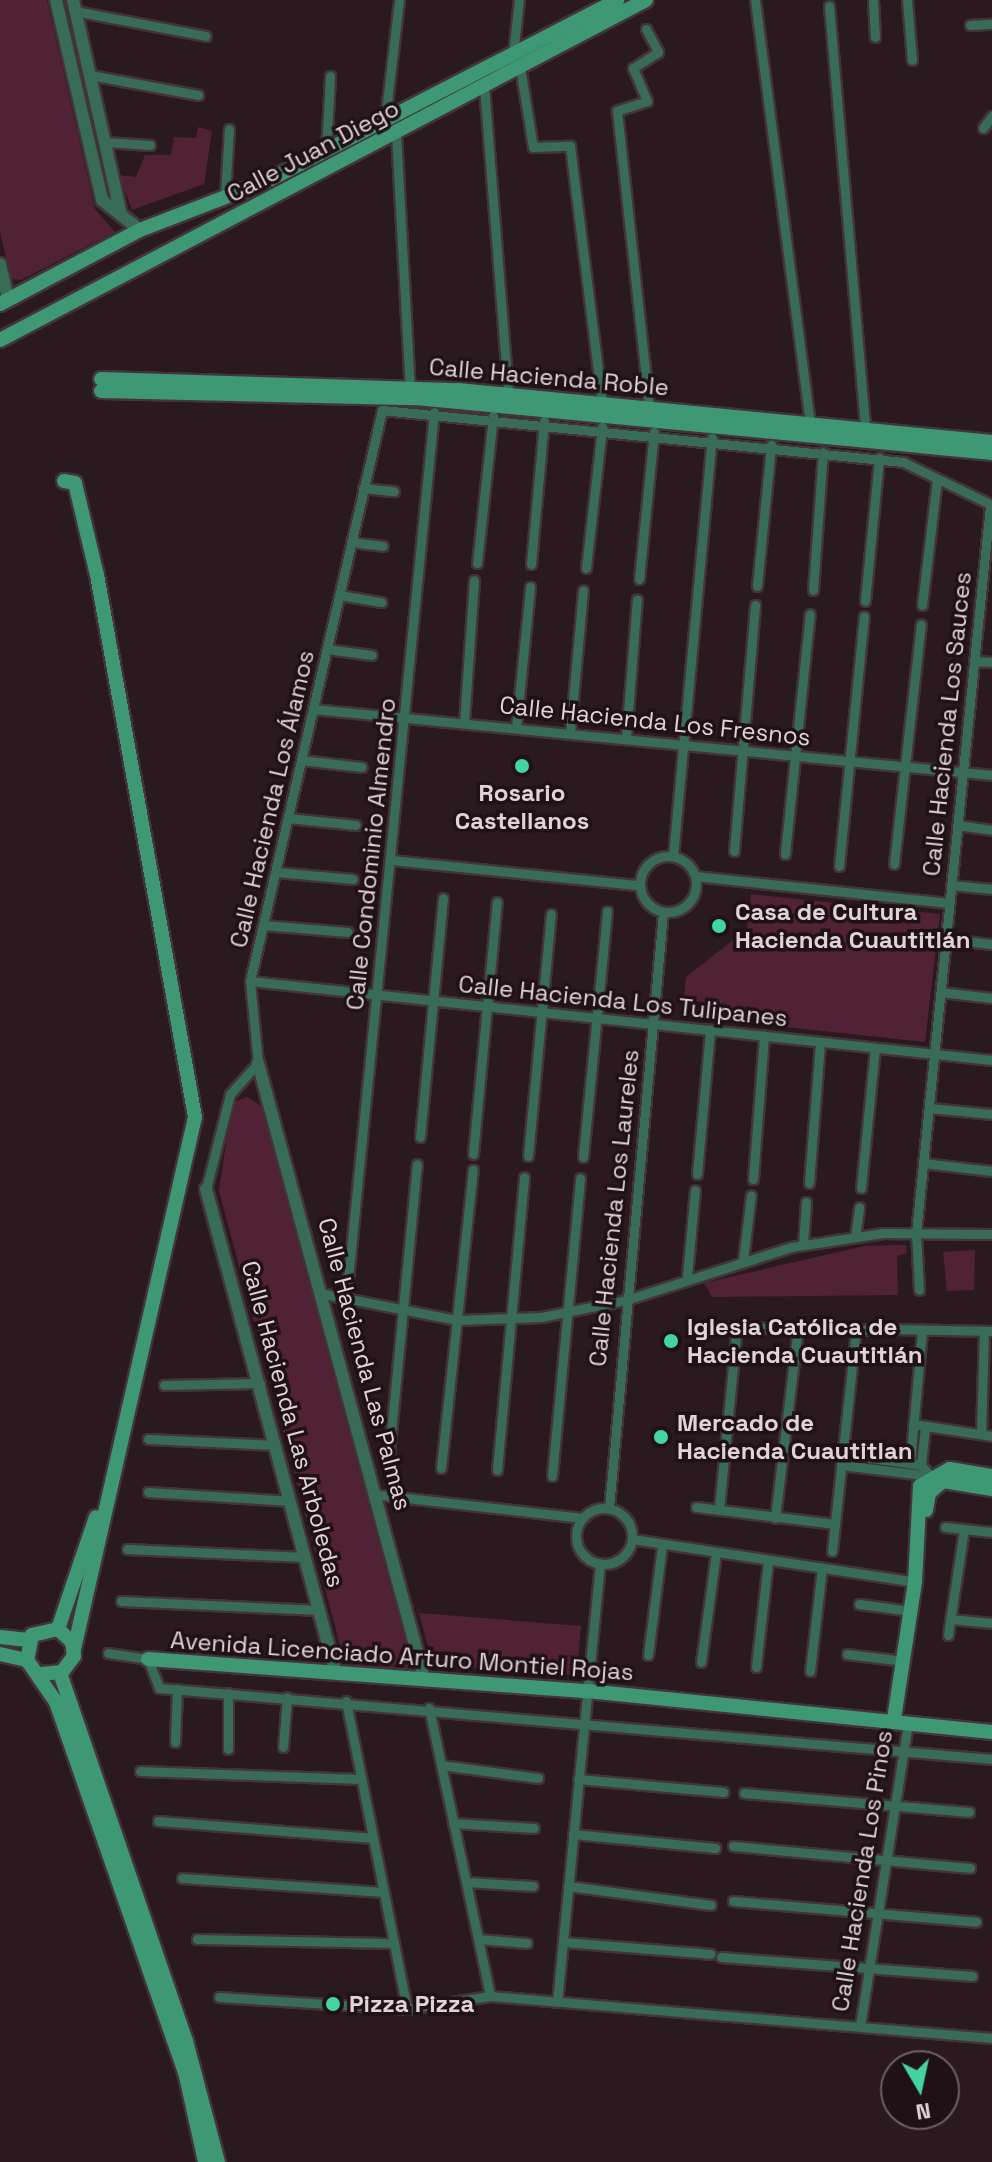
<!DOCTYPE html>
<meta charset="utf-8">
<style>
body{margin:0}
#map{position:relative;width:992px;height:2162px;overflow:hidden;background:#2a1a20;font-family:"Space Grotesk",sans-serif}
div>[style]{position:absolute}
.green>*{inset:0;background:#512136}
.roads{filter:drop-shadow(2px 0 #43343a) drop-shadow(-2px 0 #43343a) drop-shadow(0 2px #43343a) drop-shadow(0 -2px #43343a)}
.minor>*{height:9px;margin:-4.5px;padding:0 4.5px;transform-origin:4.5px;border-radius:4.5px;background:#386c56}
.minor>.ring{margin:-4.5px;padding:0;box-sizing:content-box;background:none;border:9px solid #386c56;border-radius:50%}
.tertiary>*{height:12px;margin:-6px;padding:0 6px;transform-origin:6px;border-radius:6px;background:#386c56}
.secondary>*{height:14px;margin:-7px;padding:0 7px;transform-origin:7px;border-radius:7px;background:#3e9874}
.dots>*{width:22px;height:22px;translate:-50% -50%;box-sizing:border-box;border:4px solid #201117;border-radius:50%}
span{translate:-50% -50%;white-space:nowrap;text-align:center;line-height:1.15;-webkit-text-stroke:7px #201117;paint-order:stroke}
.street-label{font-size:24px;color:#e0d4d8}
.poi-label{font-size:24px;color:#e0d4d8;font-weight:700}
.left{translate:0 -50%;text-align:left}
.north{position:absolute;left:880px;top:2050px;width:80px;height:80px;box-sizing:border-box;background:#201117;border:2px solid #6d5f64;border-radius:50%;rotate:171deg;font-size:22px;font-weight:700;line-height:32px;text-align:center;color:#e0d4d8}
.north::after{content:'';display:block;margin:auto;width:28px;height:36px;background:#44d49f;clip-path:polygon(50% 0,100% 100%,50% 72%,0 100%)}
</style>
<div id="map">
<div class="green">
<div style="clip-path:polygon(0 0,47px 0,95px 209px,115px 232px,21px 280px,11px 279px,0 232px)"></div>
<div style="clip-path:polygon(198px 127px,212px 131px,204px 184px,132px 210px,119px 175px,136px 177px,145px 155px,171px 155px,174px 137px,196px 138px)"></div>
<div style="clip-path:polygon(751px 894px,940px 914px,925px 1042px,682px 1016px,686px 977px,747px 929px)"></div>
<div style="clip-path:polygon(247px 1097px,261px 1106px,413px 1670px,345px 1664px,219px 1191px,232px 1103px)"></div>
<div style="clip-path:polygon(864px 1246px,906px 1245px,907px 1253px,897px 1256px,898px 1295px,712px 1297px,704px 1283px)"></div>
<div style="clip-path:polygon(975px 1250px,974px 1290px,947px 1291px,943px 1252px)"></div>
<div style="clip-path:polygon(419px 1613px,581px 1626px,577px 1675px,433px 1665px)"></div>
</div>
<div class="roads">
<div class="minor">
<div style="left:755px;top:0;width:427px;rotate:82.6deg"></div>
<div style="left:873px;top:0;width:37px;rotate:87deg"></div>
<div style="left:907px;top:0;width:60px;rotate:85.2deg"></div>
<div style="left:829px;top:6px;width:424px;rotate:85.1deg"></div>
<div style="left:75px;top:11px;width:133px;rotate:10.8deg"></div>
<div style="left:970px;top:25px;width:22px;rotate:-3deg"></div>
<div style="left:646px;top:29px;width:26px;rotate:62deg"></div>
<div style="left:658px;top:52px;width:30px;rotate:147deg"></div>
<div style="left:633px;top:68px;width:36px;rotate:67deg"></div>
<div style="left:647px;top:101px;width:32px;rotate:162deg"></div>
<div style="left:617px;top:111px;width:298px;rotate:83.8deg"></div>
<div style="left:513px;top:54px;width:54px;rotate:-83.7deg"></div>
<div style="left:520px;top:67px;width:81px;rotate:80.8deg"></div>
<div style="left:533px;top:147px;width:37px;rotate:-2deg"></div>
<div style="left:570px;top:146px;width:259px;rotate:82.9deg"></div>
<div style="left:90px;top:75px;width:110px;rotate:10.5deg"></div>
<div style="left:484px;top:86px;width:309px;rotate:85.5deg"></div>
<div style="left:385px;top:120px;width:121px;rotate:-83.3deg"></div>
<div style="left:983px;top:128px;width:15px;rotate:-53deg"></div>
<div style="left:396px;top:133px;width:255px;rotate:86.9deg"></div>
<div style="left:106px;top:142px;width:44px;rotate:3.9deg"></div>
<div style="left:326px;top:151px;width:75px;rotate:-86.9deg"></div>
<div style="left:225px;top:196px;width:67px;rotate:-86.6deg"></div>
<div style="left:363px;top:488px;width:31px;rotate:6deg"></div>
<div style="left:351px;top:542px;width:32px;rotate:7deg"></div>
<div style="left:477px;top:563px;width:148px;rotate:-83.8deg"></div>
<div style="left:531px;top:564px;width:144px;rotate:-84.8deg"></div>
<div style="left:586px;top:568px;width:142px;rotate:-83.5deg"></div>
<div style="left:639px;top:579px;width:148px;rotate:-84.2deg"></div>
<div style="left:757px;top:586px;width:142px;rotate:-84.3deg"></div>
<div style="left:813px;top:590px;width:138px;rotate:-85.9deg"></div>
<div style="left:339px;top:595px;width:43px;rotate:9.5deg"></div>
<div style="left:865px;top:601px;width:144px;rotate:-84.4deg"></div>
<div style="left:922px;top:605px;width:127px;rotate:-83.2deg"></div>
<div style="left:327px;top:649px;width:45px;rotate:7.6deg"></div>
<div style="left:974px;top:661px;width:18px;rotate:3deg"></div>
<div style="left:313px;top:709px;width:682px;rotate:5.55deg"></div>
<div style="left:464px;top:723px;width:143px;rotate:-86deg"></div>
<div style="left:516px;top:728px;width:142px;rotate:-84.3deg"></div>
<div style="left:570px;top:733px;width:143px;rotate:-84.8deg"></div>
<div style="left:626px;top:738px;width:139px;rotate:-85.5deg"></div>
<div style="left:301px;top:760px;width:61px;rotate:6.5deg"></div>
<div style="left:288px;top:818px;width:68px;rotate:5.9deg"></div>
<div style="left:957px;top:825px;width:35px;rotate:8deg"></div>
<div style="left:734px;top:851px;width:247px;rotate:-85.1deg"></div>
<div style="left:785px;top:854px;width:241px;rotate:-84.1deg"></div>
<div class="ring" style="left:640px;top:856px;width:47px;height:47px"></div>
<div style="left:673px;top:856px;width:420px;rotate:-84.7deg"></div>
<div style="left:391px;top:860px;width:249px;rotate:5.8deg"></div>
<div style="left:894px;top:864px;width:241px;rotate:-83.6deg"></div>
<div style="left:839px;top:866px;width:251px;rotate:-84.3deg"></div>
<div style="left:276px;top:872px;width:77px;rotate:5.2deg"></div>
<div style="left:695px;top:876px;width:255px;rotate:6.1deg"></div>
<div style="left:951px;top:885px;width:41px;rotate:5.6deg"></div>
<div style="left:263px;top:925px;width:85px;rotate:4.7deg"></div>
<div style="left:946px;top:939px;width:46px;rotate:6.2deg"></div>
<div style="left:250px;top:981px;width:746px;rotate:6.08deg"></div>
<div style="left:941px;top:992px;width:51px;rotate:6.7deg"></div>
<div style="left:929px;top:1108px;width:63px;rotate:5.4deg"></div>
<div style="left:420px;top:1137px;width:240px;rotate:-84.5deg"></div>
<div style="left:473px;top:1154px;width:253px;rotate:-84.6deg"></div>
<div style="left:528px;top:1156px;width:243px;rotate:-84.6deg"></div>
<div style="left:583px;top:1157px;width:247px;rotate:-84.4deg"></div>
<div style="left:923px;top:1163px;width:69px;rotate:6.6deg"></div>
<div style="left:697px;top:1174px;width:145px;rotate:-84.8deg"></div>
<div style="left:753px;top:1179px;width:144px;rotate:-85.6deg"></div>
<div style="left:809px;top:1183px;width:141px;rotate:-85.5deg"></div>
<div style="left:861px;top:1188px;width:141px;rotate:-84.3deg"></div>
<div style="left:206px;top:1189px;width:98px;rotate:-75.8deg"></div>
<div style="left:230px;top:1094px;width:42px;rotate:-47.9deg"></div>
<div style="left:258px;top:1063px;width:82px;rotate:-95.6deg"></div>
<div style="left:250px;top:981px;width:586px;rotate:-76.98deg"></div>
<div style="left:382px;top:410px;width:524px;rotate:5.7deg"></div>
<div style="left:903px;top:462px;width:99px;rotate:25.8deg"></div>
<div style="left:855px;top:1237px;width:30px;rotate:-82deg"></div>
<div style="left:803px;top:1245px;width:43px;rotate:-86deg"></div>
<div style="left:743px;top:1260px;width:65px;rotate:-83deg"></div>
<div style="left:687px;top:1276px;width:86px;rotate:-84.7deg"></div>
<div style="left:919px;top:1290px;width:57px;rotate:-93deg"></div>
<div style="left:916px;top:1233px;width:731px;rotate:-84.19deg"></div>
<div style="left:324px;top:1294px;width:136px;rotate:11.1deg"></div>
<div style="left:457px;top:1320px;width:84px;rotate:-2deg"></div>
<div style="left:541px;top:1317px;width:87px;rotate:-11.3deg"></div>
<div style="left:626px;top:1300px;width:173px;rotate:-17.8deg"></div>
<div style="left:791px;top:1247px;width:93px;rotate:-8.7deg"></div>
<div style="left:883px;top:1233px;width:109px;rotate:0.5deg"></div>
<div style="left:346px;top:1300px;width:892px;rotate:-84.34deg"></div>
<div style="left:716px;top:1327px;width:159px;rotate:1.1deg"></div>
<div style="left:894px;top:1329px;width:98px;rotate:1.2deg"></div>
<div style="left:164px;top:1385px;width:96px;rotate:-1.2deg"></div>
<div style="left:913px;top:1424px;width:80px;rotate:8.6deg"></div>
<div style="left:981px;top:1434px;width:103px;rotate:-88.3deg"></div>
<div style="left:148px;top:1439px;width:128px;rotate:2.7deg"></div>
<div style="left:389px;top:1454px;width:291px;rotate:-84.5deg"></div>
<div style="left:843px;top:1454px;width:79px;rotate:8deg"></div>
<div style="left:921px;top:1465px;width:23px;rotate:49deg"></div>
<div style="left:910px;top:1463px;width:134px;rotate:-84.8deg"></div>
<div style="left:841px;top:1465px;width:91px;rotate:7deg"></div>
<div style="left:921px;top:1465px;width:39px;rotate:-84deg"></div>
<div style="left:441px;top:1468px;width:300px;rotate:-83.9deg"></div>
<div style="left:497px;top:1470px;width:294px;rotate:-84.7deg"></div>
<div style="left:552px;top:1476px;width:299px;rotate:-84.6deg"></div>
<div style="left:148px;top:1492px;width:143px;rotate:3.6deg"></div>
<div style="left:380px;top:1495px;width:204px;rotate:6.5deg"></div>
<div style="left:696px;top:1507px;width:140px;rotate:7deg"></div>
<div style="left:609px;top:1508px;width:598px;rotate:-84.82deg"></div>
<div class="ring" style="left:576px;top:1508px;width:47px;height:47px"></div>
<div style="left:719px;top:1509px;width:183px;rotate:-84.4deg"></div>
<div style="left:775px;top:1518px;width:191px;rotate:-83.1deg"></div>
<div style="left:945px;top:1527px;width:47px;rotate:6.1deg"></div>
<div style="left:632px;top:1539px;width:286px;rotate:8.6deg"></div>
<div style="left:127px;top:1549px;width:178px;rotate:2.6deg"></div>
<div style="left:832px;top:1551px;width:223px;rotate:-83.8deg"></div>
<div style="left:121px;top:1601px;width:198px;rotate:2.6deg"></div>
<div style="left:859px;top:1604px;width:52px;rotate:7.7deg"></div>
<div style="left:950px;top:1619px;width:42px;rotate:5.4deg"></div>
<div style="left:948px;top:1635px;width:107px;rotate:-81.4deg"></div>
<div style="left:108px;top:1653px;width:40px;rotate:8.5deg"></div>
<div style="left:148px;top:1659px;width:31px;rotate:69deg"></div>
<div style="left:159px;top:1688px;width:836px;rotate:4.87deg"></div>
<div style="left:847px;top:1654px;width:57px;rotate:7deg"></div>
<div style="left:648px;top:1655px;width:110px;rotate:-82.7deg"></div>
<div style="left:701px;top:1662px;width:110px;rotate:-82.2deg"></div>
<div style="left:756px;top:1667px;width:107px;rotate:-83.5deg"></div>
<div style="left:810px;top:1671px;width:104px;rotate:-83.4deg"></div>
<div style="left:346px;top:1701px;width:314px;rotate:78.8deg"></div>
<div style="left:429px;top:1708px;width:294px;rotate:78deg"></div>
<div style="left:175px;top:1742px;width:53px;rotate:-87.8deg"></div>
<div style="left:283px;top:1747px;width:50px;rotate:-85.4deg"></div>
<div style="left:228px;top:1749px;width:56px;rotate:-90deg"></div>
<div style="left:441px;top:1765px;width:98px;rotate:7.6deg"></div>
<div style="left:140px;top:1771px;width:221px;rotate:2.1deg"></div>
<div style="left:578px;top:1779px;width:146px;rotate:5.1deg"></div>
<div style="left:744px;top:1793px;width:226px;rotate:4.8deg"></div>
<div style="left:158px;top:1821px;width:216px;rotate:4.5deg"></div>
<div style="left:453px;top:1823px;width:81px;rotate:3.5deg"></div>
<div style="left:573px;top:1834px;width:143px;rotate:5.6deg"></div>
<div style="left:733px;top:1846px;width:238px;rotate:5.3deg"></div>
<div style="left:182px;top:1878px;width:202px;rotate:4deg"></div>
<div style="left:466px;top:1882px;width:67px;rotate:3.4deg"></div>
<div style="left:568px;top:1886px;width:144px;rotate:7.6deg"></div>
<div style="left:733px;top:1901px;width:244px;rotate:4.9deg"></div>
<div style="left:197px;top:1939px;width:197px;rotate:1.2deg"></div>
<div style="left:478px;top:1939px;width:49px;rotate:4.7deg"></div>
<div style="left:563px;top:1942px;width:148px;rotate:4.6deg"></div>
<div style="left:721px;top:1957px;width:252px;rotate:4.3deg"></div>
<div style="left:219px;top:1997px;width:188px;rotate:3.7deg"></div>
<div style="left:407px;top:2009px;width:84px;rotate:-8.9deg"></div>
<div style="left:490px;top:1996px;width:504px;rotate:4.78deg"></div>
<div style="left:557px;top:2002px;width:441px;rotate:-84.4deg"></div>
<div style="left:860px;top:2026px;width:308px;rotate:-81deg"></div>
</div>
<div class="tertiary">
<div style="left:56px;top:0;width:205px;rotate:77deg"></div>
<div style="left:102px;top:200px;width:48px;rotate:38.3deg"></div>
<div style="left:73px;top:0;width:220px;rotate:77.4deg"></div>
<div style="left:0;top:264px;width:37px;rotate:77deg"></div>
<div style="left:258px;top:1063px;width:637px;rotate:74.89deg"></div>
<div style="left:206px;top:1189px;width:500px;rotate:75deg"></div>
</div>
<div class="secondary">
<div style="left:0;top:304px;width:158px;rotate:-27.9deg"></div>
<div style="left:140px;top:230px;width:136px;rotate:-21.1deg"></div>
<div style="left:267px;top:181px;width:394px;rotate:-27.3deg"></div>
<div style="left:0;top:340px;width:730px;rotate:-27.76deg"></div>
<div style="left:101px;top:379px;width:357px;rotate:1.8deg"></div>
<div style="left:458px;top:390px;width:537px;rotate:5.56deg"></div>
<div style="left:101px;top:391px;width:315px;rotate:1.3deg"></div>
<div style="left:416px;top:398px;width:579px;rotate:5.45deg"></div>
<div style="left:64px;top:481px;width:11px;rotate:10deg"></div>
<div style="left:75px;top:483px;width:95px;rotate:76.6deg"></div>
<div style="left:97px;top:575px;width:551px;rotate:79.75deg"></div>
<div style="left:195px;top:1117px;width:546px;rotate:102.81deg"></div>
<div style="left:926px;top:1510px;width:17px;rotate:-80deg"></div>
<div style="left:929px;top:1493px;width:18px;rotate:-41deg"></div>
<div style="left:943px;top:1481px;width:50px;rotate:9.3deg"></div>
<div style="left:58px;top:1629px;width:118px;rotate:-71.3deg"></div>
<div style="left:0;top:1637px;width:28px;rotate:6deg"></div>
<div style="left:0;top:1654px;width:28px;rotate:13deg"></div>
<div style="left:148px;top:1659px;width:440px;rotate:4.2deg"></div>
<div style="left:587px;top:1691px;width:407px;rotate:5.8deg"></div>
<div style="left:60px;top:1673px;width:389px;rotate:71.1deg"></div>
<div style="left:186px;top:2041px;width:125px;rotate:75.2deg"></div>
<div style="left:42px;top:1674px;width:20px;rotate:-6deg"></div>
<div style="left:62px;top:1672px;width:20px;rotate:-53deg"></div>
<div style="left:74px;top:1656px;width:14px;rotate:-98deg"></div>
<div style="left:72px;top:1642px;width:19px;rotate:-137deg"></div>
<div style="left:58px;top:1629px;width:27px;rotate:167deg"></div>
<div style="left:32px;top:1635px;width:25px;rotate:101deg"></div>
<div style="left:27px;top:1660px;width:51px;rotate:55.4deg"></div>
<div style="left:56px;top:1702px;width:396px;rotate:70.8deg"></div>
<div style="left:186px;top:2076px;width:88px;rotate:77.5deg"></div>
<div style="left:894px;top:1719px;width:139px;rotate:-81.3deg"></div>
<div style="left:915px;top:1582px;width:96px;rotate:-87deg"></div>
<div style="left:920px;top:1486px;width:34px;rotate:-30deg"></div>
<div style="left:950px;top:1469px;width:43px;rotate:9.5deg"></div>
</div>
</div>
<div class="dots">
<div style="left:522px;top:766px;background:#44d49f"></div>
<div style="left:719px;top:926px;background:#44d49f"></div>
<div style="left:671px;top:1341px;background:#44d49f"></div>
<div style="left:661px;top:1437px;background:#44d49f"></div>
<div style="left:333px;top:2004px;background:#44d49f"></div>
</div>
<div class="street-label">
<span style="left:313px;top:151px;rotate:-28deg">Calle Juan Diego</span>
<span style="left:549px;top:377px;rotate:5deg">Calle Hacienda Roble</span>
<span style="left:655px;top:721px;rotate:6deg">Calle Hacienda Los Fresnos</span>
<span style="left:947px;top:724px;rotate:-84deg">Calle Hacienda Los Sauces</span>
<span style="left:272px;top:799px;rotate:-77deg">Calle Hacienda Los Álamos</span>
<span style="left:371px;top:854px;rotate:-84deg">Calle Condominio Almendro</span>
<span style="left:623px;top:1001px;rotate:6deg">Calle Hacienda Los Tulipanes</span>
<span style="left:614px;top:1208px;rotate:-84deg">Calle Hacienda Los Laureles</span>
<span style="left:365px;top:1364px;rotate:75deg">Calle Hacienda Las Palmas</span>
<span style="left:293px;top:1424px;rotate:75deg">Calle Hacienda Las Arboledas</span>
<span style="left:402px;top:1656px;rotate:4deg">Avenida Licenciado Arturo Montiel Rojas</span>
<span style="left:862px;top:1871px;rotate:-81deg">Calle Hacienda Los Pinos</span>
</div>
<div class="poi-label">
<span style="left:522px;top:807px">Rosario<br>Castellanos</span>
<span class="left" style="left:735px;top:926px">Casa de Cultura<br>Hacienda Cuautitlán</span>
<span class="left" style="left:687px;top:1341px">Iglesia Católica de<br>Hacienda Cuautitlán</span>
<span class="left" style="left:677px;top:1437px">Mercado de<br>Hacienda Cuautitlan</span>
<span class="left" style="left:349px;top:2004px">Pizza Pizza</span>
</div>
<div class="north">N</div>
</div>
